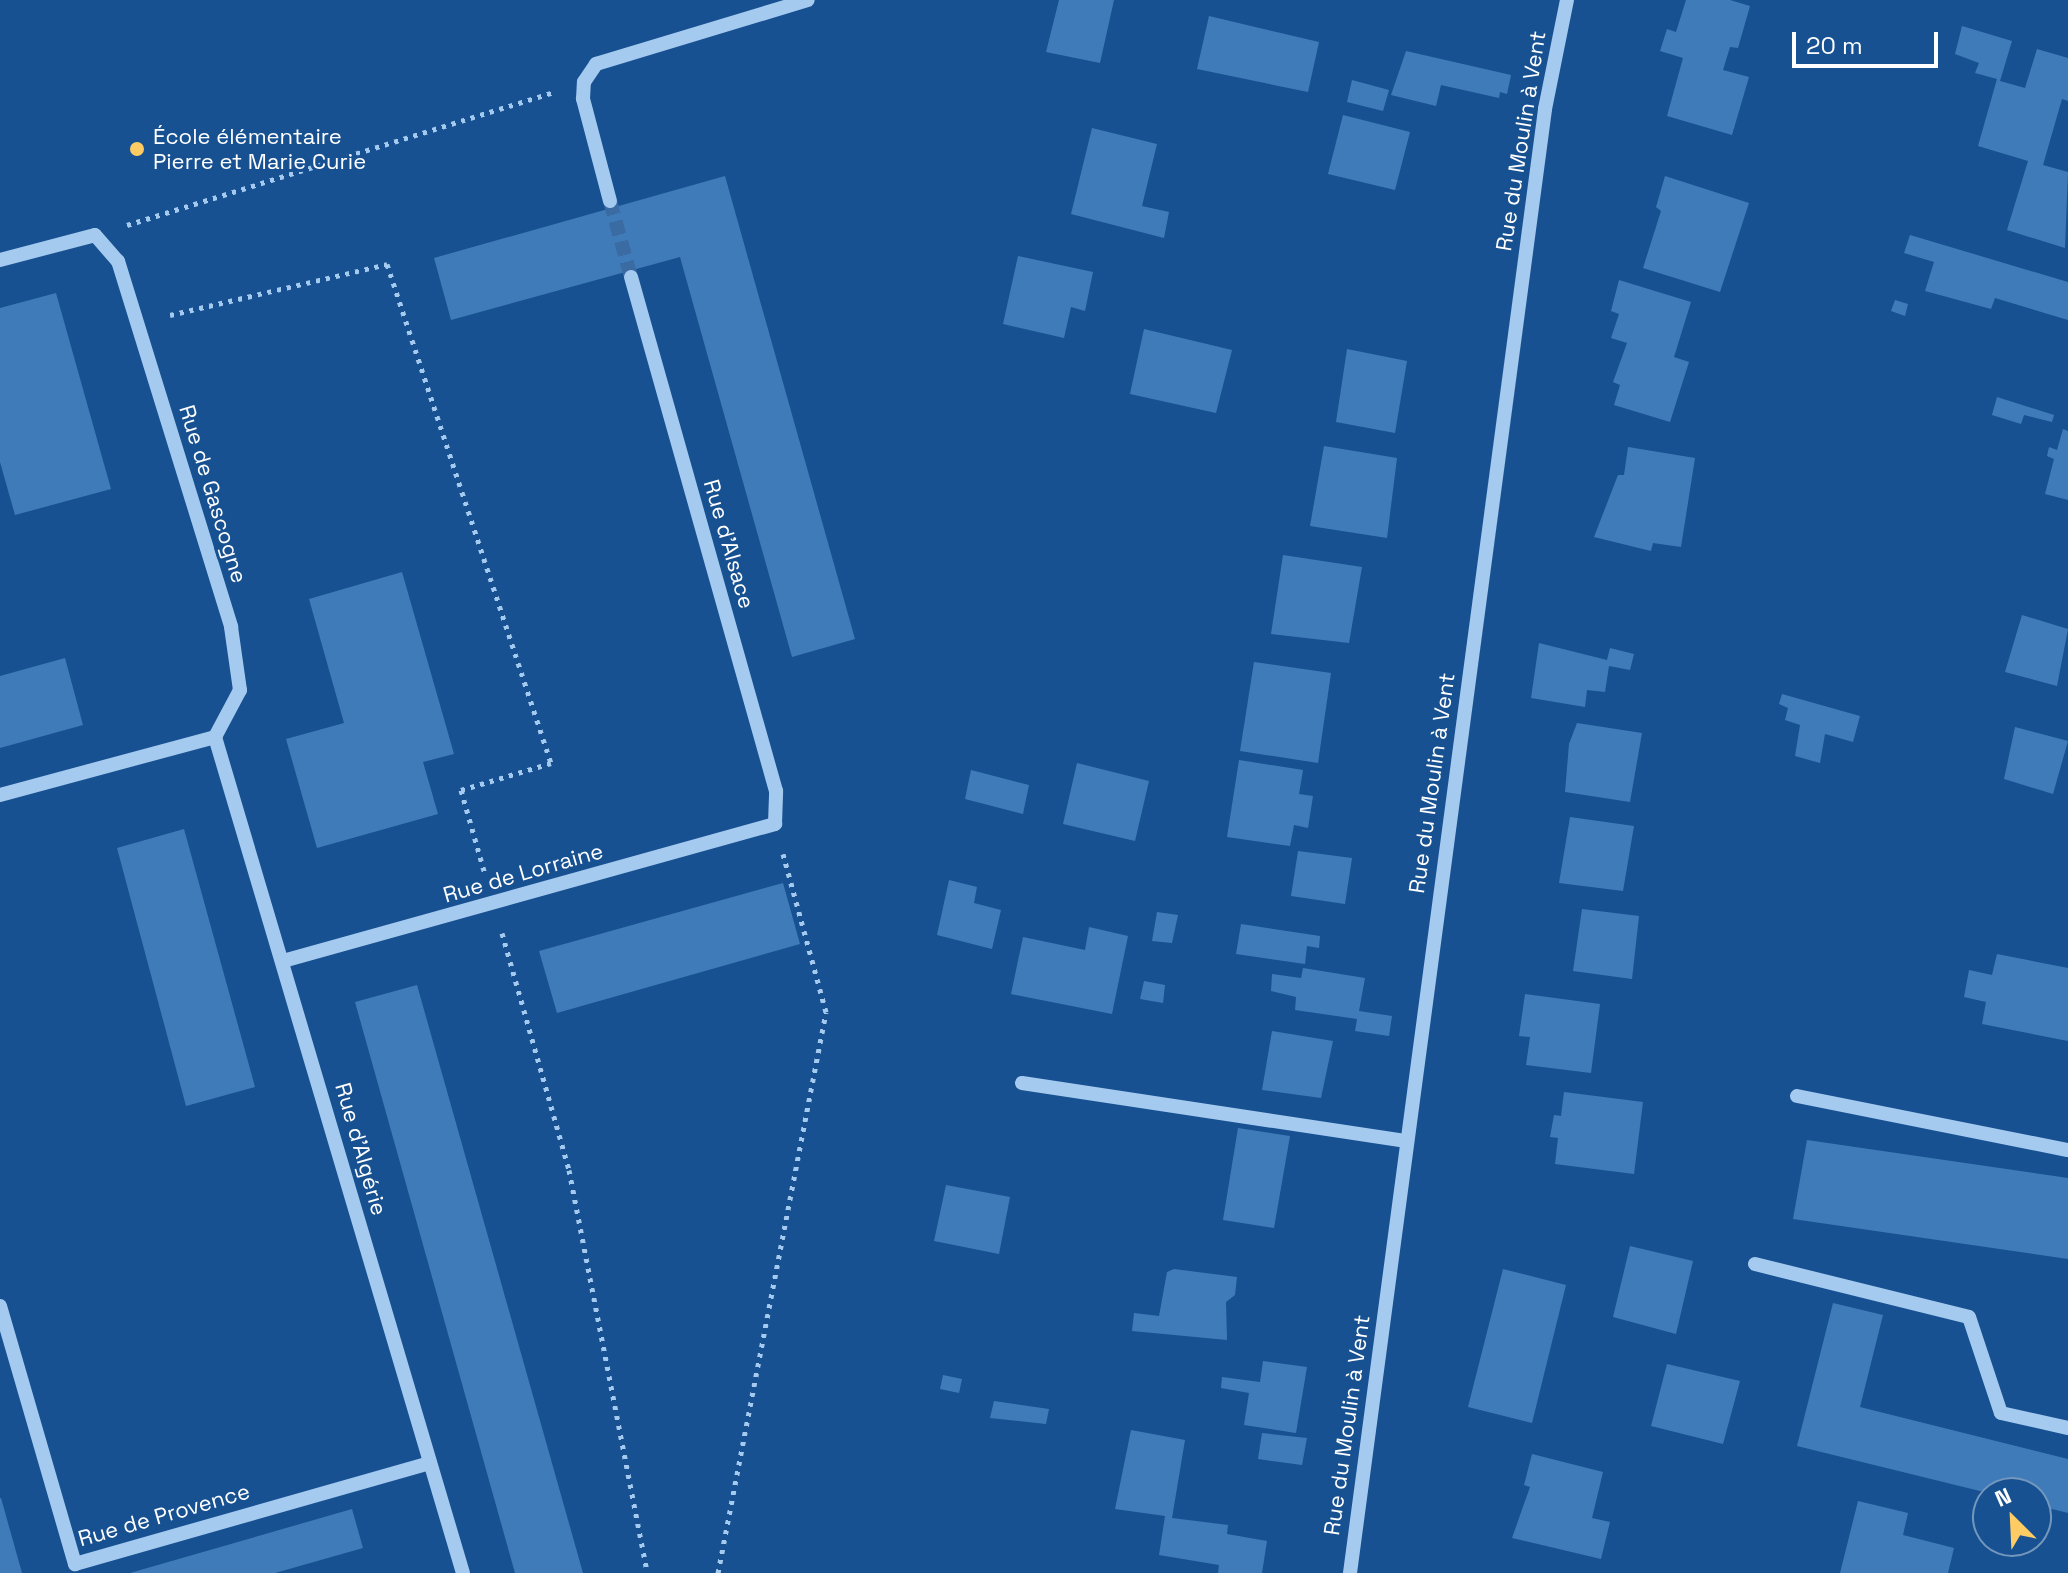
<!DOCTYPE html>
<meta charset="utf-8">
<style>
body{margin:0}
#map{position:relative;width:2068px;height:1573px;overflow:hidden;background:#175191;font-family:"Space Grotesk",sans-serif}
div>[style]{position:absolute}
.building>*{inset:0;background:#407bb9}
.minor-tunnel>*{height:14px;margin-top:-7px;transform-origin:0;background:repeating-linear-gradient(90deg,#3a6ba2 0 14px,transparent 0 21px)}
.path>*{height:5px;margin-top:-2.5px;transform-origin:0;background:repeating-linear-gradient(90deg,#a5caf0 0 4px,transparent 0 10px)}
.minor>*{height:14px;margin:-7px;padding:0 7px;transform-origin:7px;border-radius:7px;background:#a5caf0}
.dots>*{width:22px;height:22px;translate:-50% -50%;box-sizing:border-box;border:4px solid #175191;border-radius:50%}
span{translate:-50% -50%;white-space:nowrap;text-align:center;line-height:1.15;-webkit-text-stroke:6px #175191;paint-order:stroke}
.poi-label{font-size:22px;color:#fff}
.left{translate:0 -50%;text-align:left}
.street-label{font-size:22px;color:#fff}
.north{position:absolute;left:1972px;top:1477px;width:80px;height:80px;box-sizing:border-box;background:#175191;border:2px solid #7497bd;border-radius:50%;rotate:336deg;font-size:22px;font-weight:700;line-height:32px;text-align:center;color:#fff}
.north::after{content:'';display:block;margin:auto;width:28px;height:36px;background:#ffcc64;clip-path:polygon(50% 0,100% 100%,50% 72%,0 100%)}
.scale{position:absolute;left:1792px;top:32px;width:146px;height:36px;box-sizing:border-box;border:4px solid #fff;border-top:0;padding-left:10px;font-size:24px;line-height:28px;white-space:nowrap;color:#fff;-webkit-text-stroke:6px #175191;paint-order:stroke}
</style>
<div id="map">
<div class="building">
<div style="clip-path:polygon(1059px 0,1114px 0,1100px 63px,1046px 52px)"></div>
<div style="clip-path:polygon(1686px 0,1730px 0,1750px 6px,1738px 48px,1730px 47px,1723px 70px,1749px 77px,1732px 135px,1667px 116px,1683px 58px,1660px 51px,1667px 29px,1676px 32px)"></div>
<div style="clip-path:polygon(1209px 16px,1319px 42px,1308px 92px,1197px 69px)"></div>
<div style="clip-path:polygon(1962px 26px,2012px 41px,2000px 81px,2025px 88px,2037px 49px,2068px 58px,2068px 101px,2062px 99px,2043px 165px,2068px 172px,2065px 248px,2007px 230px,2028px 161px,1978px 146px,1997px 79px,1975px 73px,1979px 63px,1955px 54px)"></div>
<div style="clip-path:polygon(1406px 51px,1511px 75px,1507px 94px,1500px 92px,1499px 98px,1441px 85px,1436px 106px,1391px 95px)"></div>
<div style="clip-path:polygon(1352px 80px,1389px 90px,1383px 111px,1347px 102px)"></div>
<div style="clip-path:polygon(1343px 115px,1410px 132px,1395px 190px,1328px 174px)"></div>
<div style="clip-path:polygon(1092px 128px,1157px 144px,1142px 206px,1169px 212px,1164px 238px,1071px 214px)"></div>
<div style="clip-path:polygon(725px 176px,855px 639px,792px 657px,680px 257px,451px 320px,434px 258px)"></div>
<div style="clip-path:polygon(1665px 176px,1749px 203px,1720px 292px,1643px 268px,1661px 211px,1656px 207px)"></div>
<div style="clip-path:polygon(1910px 235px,2068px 282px,2068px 320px,1995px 298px,1991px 309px,1925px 291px,1934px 262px,1904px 253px)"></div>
<div style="clip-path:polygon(1018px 256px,1093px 272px,1085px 311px,1071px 307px,1064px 338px,1003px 324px)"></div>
<div style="clip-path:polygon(1619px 280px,1691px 302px,1674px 357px,1689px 362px,1670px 422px,1614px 405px,1620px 385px,1613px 382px,1627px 343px,1611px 338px,1619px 314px,1611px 311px)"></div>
<div style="clip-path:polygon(56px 293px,111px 489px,15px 515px,0 462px,0 308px)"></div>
<div style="clip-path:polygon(1895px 300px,1908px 304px,1905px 316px,1891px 311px)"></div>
<div style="clip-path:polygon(1144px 329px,1232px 350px,1216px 413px,1130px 394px)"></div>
<div style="clip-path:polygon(1347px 349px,1407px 361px,1395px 433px,1336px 422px)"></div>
<div style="clip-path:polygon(1997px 397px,2054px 415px,2052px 422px,2024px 415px,2021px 424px,1992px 415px)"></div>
<div style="clip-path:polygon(2063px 429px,2068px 431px,2068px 500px,2045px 494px,2054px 459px,2047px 456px,2049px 447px,2057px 450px)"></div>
<div style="clip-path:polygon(1324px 446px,1397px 458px,1387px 538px,1310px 526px)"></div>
<div style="clip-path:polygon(1628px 447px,1695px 458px,1681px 547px,1653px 543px,1651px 551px,1594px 537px,1618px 475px,1624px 475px)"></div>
<div style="clip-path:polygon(1283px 555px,1362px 567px,1349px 643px,1271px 634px)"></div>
<div style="clip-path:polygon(402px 572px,454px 754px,423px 762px,438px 814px,317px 848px,286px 739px,344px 723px,309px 599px)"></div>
<div style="clip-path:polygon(2022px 615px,2068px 629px,2057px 686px,2005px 672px)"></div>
<div style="clip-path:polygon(1539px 643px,1607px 660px,1610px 648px,1634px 654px,1630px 670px,1609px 666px,1605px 692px,1587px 690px,1585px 707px,1531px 698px)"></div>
<div style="clip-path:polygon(65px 658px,83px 725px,0 748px,0 676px)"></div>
<div style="clip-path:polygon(1254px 662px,1331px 673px,1318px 763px,1240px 751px)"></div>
<div style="clip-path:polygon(1782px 694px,1860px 716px,1853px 742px,1825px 734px,1820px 763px,1795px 756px,1800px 725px,1785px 720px,1788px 708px,1779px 704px)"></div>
<div style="clip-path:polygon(1577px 723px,1642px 733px,1630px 802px,1565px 792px,1569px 744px)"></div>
<div style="clip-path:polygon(2015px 727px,2068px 741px,2053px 794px,2004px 779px)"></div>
<div style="clip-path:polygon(1239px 760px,1303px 770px,1299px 794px,1313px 796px,1308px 828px,1294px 825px,1290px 846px,1227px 837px)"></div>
<div style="clip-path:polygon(1077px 763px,1149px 781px,1135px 841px,1063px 824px)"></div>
<div style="clip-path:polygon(971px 770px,1029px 785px,1023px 814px,965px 799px)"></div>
<div style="clip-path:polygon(1570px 817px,1634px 826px,1623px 891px,1559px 883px)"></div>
<div style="clip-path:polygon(184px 829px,255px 1087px,186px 1106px,117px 848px)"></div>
<div style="clip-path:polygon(1298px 851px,1352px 858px,1345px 904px,1291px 896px)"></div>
<div style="clip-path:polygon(949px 880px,977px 887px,974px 903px,1001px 910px,992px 949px,937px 935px)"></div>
<div style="clip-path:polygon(783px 883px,800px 944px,557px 1013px,539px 951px)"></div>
<div style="clip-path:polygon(1582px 909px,1639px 916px,1632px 979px,1573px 971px)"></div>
<div style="clip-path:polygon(1157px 912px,1178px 915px,1172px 943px,1152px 941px)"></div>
<div style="clip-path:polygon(1241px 924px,1320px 936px,1319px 948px,1307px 946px,1305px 964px,1236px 954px)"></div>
<div style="clip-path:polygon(1089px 927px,1128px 936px,1112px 1014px,1011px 994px,1023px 937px,1085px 950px)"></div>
<div style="clip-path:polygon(1997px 954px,2068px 968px,2068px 1041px,1982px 1024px,1986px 1002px,1964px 997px,1969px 970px,1992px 975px)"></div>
<div style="clip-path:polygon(1303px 968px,1365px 978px,1359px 1011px,1392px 1016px,1389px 1036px,1355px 1031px,1357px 1019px,1295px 1010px,1296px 997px,1271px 991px,1272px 974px,1301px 978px)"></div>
<div style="clip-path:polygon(1144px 981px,1165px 985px,1163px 1003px,1140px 999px)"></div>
<div style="clip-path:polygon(417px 985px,583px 1573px,515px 1573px,355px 1002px)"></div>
<div style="clip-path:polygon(1525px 994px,1600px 1004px,1591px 1073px,1526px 1065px,1530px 1037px,1519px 1036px)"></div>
<div style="clip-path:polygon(1272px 1031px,1333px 1041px,1321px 1098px,1262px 1090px)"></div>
<div style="clip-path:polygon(1564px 1092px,1643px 1102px,1634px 1174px,1555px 1164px,1558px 1138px,1550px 1137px,1554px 1115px,1561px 1116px)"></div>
<div style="clip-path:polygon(1238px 1128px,1290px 1136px,1274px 1228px,1223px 1220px)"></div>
<div style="clip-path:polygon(1807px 1140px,2068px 1178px,2068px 1259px,1793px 1219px)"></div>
<div style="clip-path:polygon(946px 1185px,1010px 1197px,999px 1254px,934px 1241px)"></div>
<div style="clip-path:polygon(1630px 1246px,1693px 1261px,1676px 1334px,1613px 1317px)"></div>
<div style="clip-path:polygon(1174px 1269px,1237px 1277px,1235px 1295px,1226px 1302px,1227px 1340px,1132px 1331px,1134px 1313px,1159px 1316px,1167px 1272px)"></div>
<div style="clip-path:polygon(1503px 1269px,1566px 1285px,1532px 1423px,1468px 1407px)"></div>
<div style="clip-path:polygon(1833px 1303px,1883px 1315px,1860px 1407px,2068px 1459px,2068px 1513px,2036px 1505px,2036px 1493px,1988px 1493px,1797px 1446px)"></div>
<div style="clip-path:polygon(1263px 1361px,1307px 1367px,1296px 1433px,1244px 1425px,1249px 1393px,1221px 1388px,1222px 1377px,1260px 1382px)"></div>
<div style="clip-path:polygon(1667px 1364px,1740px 1381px,1723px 1444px,1651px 1426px)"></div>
<div style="clip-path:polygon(943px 1375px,962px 1379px,959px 1393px,940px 1389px)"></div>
<div style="clip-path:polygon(994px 1401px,1049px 1409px,1046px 1424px,990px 1418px)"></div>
<div style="clip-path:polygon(1131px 1430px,1185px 1440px,1172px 1518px,1228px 1525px,1227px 1534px,1267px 1541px,1262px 1573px,1218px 1573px,1219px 1565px,1159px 1555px,1165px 1516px,1115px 1509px)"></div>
<div style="clip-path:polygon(1262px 1433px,1307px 1438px,1302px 1465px,1258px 1459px)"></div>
<div style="clip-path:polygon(1532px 1454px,1603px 1472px,1592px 1518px,1610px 1522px,1601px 1559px,1512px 1538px,1530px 1487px,1524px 1485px)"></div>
<div style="clip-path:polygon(0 1498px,1px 1498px,22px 1573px,0 1573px)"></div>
<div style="clip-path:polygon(1858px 1501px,1908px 1513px,1903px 1535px,1954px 1548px,1948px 1573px,1840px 1573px)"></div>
<div style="clip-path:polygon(352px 1509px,363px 1548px,275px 1573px,130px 1573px)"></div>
</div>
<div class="minor-tunnel">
<div style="left:610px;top:201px;width:79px;rotate:74.6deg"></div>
</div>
<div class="path">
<div style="left:127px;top:225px;width:446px;rotate:-17.3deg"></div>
<div style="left:170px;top:315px;width:223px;rotate:-13.2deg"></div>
<div style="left:387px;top:264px;width:525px;rotate:71.81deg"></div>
<div style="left:551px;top:763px;width:94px;rotate:163.3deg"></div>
<div style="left:461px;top:790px;width:87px;rotate:74.1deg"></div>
<div style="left:502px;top:933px;width:246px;rotate:74.2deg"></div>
<div style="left:569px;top:1170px;width:410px;rotate:79deg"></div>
<div style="left:718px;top:1573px;width:571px;rotate:-79.1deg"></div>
<div style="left:826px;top:1012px;width:164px;rotate:-105.2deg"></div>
</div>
<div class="minor">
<div style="left:610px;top:201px;width:106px;rotate:-104.8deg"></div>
<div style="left:583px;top:99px;width:17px;rotate:-87deg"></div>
<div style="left:584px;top:82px;width:22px;rotate:-56deg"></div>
<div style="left:596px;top:64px;width:221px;rotate:-16.8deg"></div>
<div style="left:0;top:260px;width:98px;rotate:-14.7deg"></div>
<div style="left:95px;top:235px;width:35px;rotate:49deg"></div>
<div style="left:118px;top:261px;width:383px;rotate:72.8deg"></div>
<div style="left:231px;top:627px;width:64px;rotate:81.9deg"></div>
<div style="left:240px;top:690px;width:53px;rotate:118deg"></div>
<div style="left:215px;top:737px;width:872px;rotate:73.48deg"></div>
<div style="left:0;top:795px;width:223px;rotate:-15.1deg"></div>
<div style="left:283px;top:961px;width:511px;rotate:-15.56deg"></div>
<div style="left:775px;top:824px;width:33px;rotate:-88deg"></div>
<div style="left:776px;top:791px;width:534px;rotate:-105.75deg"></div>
<div style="left:1022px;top:1083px;width:389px;rotate:8.6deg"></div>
<div style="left:1797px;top:1096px;width:276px;rotate:11.3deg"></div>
<div style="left:1755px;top:1264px;width:220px;rotate:13.9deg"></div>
<div style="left:1969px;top:1317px;width:101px;rotate:71.6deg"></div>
<div style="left:2001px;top:1413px;width:69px;rotate:12.6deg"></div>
<div style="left:0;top:1306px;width:269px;rotate:73.8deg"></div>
<div style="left:75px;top:1564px;width:369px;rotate:-15.9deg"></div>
<div style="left:1350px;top:1573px;width:1477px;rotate:-82.41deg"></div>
<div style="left:1545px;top:109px;width:111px;rotate:-78.6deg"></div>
</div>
<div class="dots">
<div style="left:137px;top:149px;background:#ffcc64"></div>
</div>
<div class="poi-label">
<span class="left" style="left:153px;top:149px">École élémentaire<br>Pierre et Marie Curie</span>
</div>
<div class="street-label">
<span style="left:1521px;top:141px;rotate:-81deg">Rue du Moulin à Vent</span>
<span style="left:213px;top:494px;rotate:73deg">Rue de Gascogne</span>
<span style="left:729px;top:544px;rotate:74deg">Rue d'Alsace</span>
<span style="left:1432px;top:783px;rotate:-82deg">Rue du Moulin à Vent</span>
<span style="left:523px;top:873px;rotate:-16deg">Rue de Lorraine</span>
<span style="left:361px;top:1149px;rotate:74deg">Rue d'Algérie</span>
<span style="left:1347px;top:1425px;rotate:-82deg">Rue du Moulin à Vent</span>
<span style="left:164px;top:1515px;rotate:-16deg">Rue de Provence</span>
</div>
<div class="north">N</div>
<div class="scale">20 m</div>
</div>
